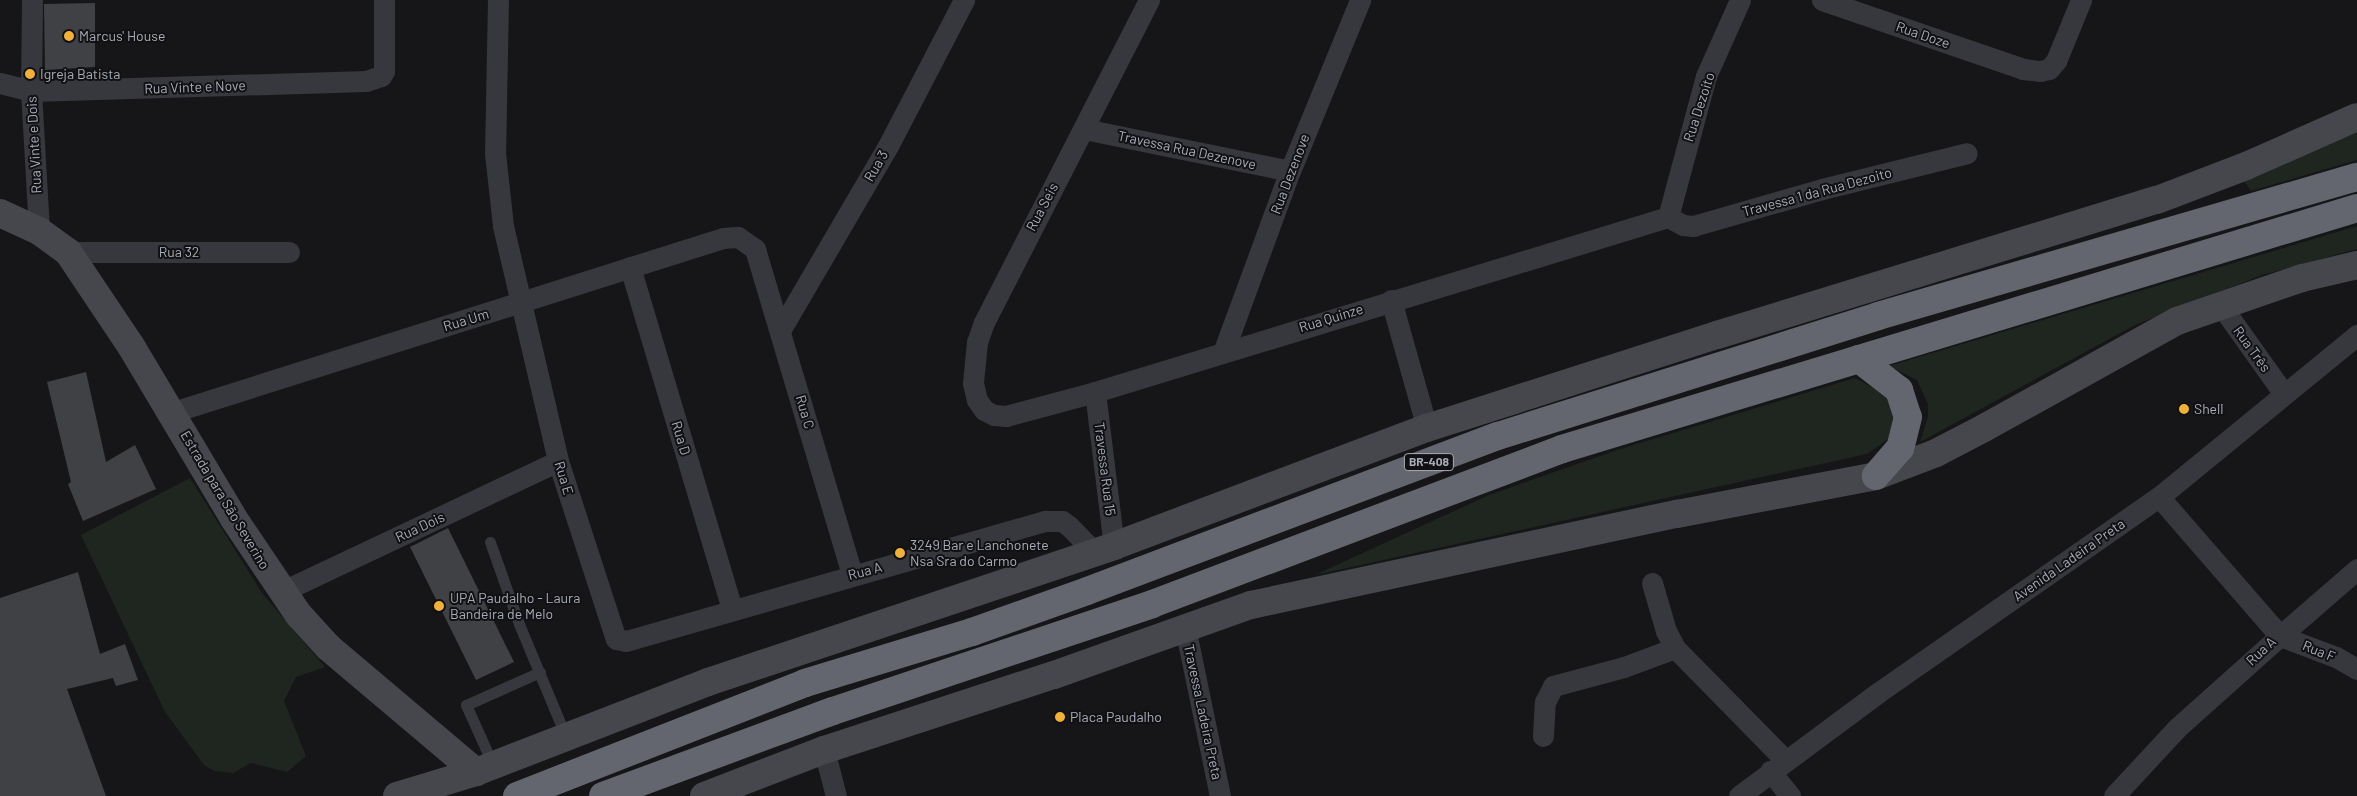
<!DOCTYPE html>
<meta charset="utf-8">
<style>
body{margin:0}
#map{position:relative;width:2357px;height:796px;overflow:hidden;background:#161618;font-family:Barlow,sans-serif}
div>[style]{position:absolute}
.green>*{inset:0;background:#1e261f}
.building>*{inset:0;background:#404145}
.lane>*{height:11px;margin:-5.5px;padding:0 5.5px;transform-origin:5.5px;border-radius:5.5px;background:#37383d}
.street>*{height:21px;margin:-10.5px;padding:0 10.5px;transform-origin:10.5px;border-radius:10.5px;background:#37383d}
.secondary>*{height:28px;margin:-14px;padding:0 14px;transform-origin:14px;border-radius:14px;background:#45474d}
.highway>*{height:28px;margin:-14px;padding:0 14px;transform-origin:14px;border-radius:14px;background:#63666e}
.dots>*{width:14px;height:14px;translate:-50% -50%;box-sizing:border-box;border:2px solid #111113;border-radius:50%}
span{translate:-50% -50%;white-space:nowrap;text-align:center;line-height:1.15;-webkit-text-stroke:4px #111113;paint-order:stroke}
.shield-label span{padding:1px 4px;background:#111113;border:1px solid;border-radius:4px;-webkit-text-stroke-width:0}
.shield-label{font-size:12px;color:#a8adb8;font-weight:700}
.street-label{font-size:14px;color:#a8adb8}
.poi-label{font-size:14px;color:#a8adb8}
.left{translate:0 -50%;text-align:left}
</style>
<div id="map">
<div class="green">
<div style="clip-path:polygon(2357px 131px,2357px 160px,2251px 191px,2243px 180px)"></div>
<div style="clip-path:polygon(2357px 226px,2357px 249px,2262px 275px,2135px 325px,1920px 442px,1928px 417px,1928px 404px,1917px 380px,1889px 366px)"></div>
<div style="clip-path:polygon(1855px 378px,1889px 396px,1893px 419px,1890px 438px,1867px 454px,1315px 575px,1489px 495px,1617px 450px)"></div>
<div style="clip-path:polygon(190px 478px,262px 593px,325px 667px,296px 677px,284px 701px,306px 756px,287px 772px,251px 763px,233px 773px,214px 771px,204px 765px,165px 712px,81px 535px)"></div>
</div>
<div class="building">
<div style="clip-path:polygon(95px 3px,95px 67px,45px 70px,44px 4px)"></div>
<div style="clip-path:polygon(86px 372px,106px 462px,135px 445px,156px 489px,83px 521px,68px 484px,71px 482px,47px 382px)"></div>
<div style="clip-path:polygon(448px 528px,514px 662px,476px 680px,410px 547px)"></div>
<div style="clip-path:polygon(78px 572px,100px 654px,125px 644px,138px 680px,116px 686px,113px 678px,67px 689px,106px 796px,0 796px,0 598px)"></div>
</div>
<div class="lane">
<div style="left:490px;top:542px;width:87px;rotate:70.5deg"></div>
<div style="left:519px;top:624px;width:122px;rotate:67.4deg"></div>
<div style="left:493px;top:765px;width:66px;rotate:-114.2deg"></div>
<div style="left:466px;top:705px;width:81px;rotate:-24deg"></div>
</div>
<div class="street">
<div style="left:32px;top:0;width:91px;rotate:90.6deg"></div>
<div style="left:31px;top:91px;width:140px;rotate:86.7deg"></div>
<div style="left:498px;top:0;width:153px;rotate:91.1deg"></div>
<div style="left:495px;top:153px;width:73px;rotate:83.7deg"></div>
<div style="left:503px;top:226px;width:241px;rotate:76.8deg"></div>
<div style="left:558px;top:461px;width:187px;rotate:72deg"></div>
<div style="left:616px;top:639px;width:10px;rotate:11deg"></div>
<div style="left:626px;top:641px;width:436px;rotate:-16deg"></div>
<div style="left:1045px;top:521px;width:17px"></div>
<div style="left:1062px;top:521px;width:9px;rotate:36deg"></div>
<div style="left:1069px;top:526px;width:37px;rotate:46deg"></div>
<div style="left:1149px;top:0;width:362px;rotate:117.1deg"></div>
<div style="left:984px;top:322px;width:21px;rotate:109deg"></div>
<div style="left:977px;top:342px;width:41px;rotate:95.6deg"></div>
<div style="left:973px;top:383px;width:17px;rotate:77deg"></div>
<div style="left:977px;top:400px;width:12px;rotate:55deg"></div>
<div style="left:984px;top:410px;width:11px;rotate:27deg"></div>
<div style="left:994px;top:415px;width:12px;rotate:5deg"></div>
<div style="left:1006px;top:416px;width:92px;rotate:-15.1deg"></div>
<div style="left:1095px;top:392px;width:599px;rotate:-16.98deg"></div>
<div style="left:1822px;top:0;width:213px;rotate:18.9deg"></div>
<div style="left:2023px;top:69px;width:17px;rotate:7deg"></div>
<div style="left:2040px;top:71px;width:9px;rotate:-13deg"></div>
<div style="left:2049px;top:69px;width:11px;rotate:-49deg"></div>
<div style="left:2056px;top:61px;width:66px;rotate:-67.7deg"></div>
<div style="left:0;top:83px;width:32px;rotate:14deg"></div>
<div style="left:31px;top:91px;width:335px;rotate:-1.7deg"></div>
<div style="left:366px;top:81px;width:16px;rotate:-18deg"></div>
<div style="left:381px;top:76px;width:6px;rotate:-59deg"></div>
<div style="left:384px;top:71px;width:71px;rotate:-90deg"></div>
<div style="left:1084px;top:129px;width:210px;rotate:11.5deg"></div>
<div style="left:1668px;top:217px;width:17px;rotate:28deg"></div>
<div style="left:1683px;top:225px;width:10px;rotate:6deg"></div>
<div style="left:1693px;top:226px;width:134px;rotate:-16deg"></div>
<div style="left:1822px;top:189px;width:149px;rotate:-13.9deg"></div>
<div style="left:1668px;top:217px;width:146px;rotate:-74.9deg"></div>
<div style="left:1706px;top:76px;width:83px;rotate:-65.9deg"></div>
<div style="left:68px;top:252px;width:221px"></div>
<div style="left:630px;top:267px;width:357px;rotate:73.4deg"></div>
<div style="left:1391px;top:300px;width:133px;rotate:74.3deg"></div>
<div style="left:2220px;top:304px;width:110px;rotate:54.6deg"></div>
<div style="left:781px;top:329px;width:212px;rotate:-59.7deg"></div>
<div style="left:888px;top:146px;width:165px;rotate:-62.5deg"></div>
<div style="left:1224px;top:350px;width:191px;rotate:-69.8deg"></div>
<div style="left:1290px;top:171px;width:185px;rotate:-67.7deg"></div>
<div style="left:1095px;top:392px;width:155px;rotate:83deg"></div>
<div style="left:173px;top:412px;width:577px;rotate:-17.56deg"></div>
<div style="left:723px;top:238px;width:15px;rotate:-4deg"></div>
<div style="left:738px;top:237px;width:21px;rotate:35deg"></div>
<div style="left:755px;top:249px;width:340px;rotate:73.4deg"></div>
<div style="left:1652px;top:583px;width:50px;rotate:73.7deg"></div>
<div style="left:1666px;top:631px;width:19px;rotate:62deg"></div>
<div style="left:1675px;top:648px;width:157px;rotate:45.5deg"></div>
<div style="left:281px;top:592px;width:306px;rotate:-25.3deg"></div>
<div style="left:1185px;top:627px;width:173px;rotate:78.3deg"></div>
<div style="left:2280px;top:636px;width:102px;rotate:-41deg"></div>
<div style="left:2280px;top:636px;width:60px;rotate:20.6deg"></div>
<div style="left:2336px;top:657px;width:24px;rotate:30deg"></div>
<div style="left:1543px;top:736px;width:34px;rotate:-87deg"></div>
<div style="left:1545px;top:702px;width:18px;rotate:-63deg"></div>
<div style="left:1553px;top:686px;width:73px;rotate:-15deg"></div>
<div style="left:1624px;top:667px;width:54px;rotate:-20.4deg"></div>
<div style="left:824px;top:750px;width:48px;rotate:75.4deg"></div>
<div style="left:1770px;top:771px;width:32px;rotate:51deg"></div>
<div style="left:1739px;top:796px;width:174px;rotate:-36.6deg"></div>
<div style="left:1879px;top:692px;width:341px;rotate:-34.9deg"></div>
<div style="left:2159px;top:497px;width:256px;rotate:-39.3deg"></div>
<div style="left:2114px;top:796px;width:93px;rotate:-47.2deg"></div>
<div style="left:2177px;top:728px;width:138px;rotate:-41.8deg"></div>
<div style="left:2280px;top:636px;width:184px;rotate:-131deg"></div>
</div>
<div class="secondary">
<div style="left:0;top:213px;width:43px;rotate:24.8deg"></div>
<div style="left:39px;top:231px;width:36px;rotate:36deg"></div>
<div style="left:68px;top:252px;width:113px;rotate:56.2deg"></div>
<div style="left:131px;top:346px;width:201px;rotate:59.2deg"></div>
<div style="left:234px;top:519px;width:115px;rotate:56deg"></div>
<div style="left:298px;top:614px;width:45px;rotate:47.7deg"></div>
<div style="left:328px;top:647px;width:194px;rotate:40.2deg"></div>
<div style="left:397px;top:796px;width:83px;rotate:-16.9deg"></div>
<div style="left:476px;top:772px;width:249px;rotate:-21.2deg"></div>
<div style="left:708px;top:682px;width:428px;rotate:-18.5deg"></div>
<div style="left:1114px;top:546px;width:335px;rotate:-20.7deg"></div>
<div style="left:1427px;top:428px;width:305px;rotate:-17.8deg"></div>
<div style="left:1717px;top:335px;width:460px;rotate:-17.1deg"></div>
<div style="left:2157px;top:200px;width:95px;rotate:-20.9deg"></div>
<div style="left:2246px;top:166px;width:121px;rotate:-23.8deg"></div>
<div style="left:704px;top:796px;width:129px;rotate:-21deg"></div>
<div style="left:824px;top:750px;width:242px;rotate:-18.1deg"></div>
<div style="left:1054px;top:675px;width:209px;rotate:-19.6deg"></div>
<div style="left:1251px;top:605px;width:436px;rotate:-12.1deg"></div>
<div style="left:1677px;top:514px;width:203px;rotate:-10.8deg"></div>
<div style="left:1876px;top:476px;width:64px;rotate:-21deg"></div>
<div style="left:1936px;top:453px;width:54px;rotate:-27.5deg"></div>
<div style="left:1984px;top:428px;width:221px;rotate:-29deg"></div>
<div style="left:2177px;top:321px;width:132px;rotate:-19deg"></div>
<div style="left:2302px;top:278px;width:57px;rotate:-13.3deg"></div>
</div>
<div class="highway">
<div style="left:1859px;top:359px;width:51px;rotate:37.8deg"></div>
<div style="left:1899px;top:390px;width:28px;rotate:72deg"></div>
<div style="left:1908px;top:417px;width:32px;rotate:104deg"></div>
<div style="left:1900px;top:448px;width:37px;rotate:131deg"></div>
<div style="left:517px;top:796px;width:309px;rotate:-21.4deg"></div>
<div style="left:805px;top:683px;width:175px;rotate:-17deg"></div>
<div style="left:972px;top:632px;width:122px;rotate:-19.6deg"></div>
<div style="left:1087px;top:591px;width:439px;rotate:-20.7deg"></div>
<div style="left:1498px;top:436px;width:398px;rotate:-17.5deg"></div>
<div style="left:1878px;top:316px;width:499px;rotate:-16.2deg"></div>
<div style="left:603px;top:796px;width:245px;rotate:-20.3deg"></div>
<div style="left:833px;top:711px;width:336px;rotate:-18.5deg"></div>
<div style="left:1152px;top:604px;width:438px;rotate:-20.7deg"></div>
<div style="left:1562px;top:449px;width:831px;rotate:-16.86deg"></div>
</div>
<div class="dots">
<div style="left:69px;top:36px;background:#f2b134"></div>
<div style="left:30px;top:74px;background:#f2b134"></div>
<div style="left:2184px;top:409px;background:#f2b134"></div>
<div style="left:900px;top:553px;background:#f2b134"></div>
<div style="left:439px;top:606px;background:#f2b134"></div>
<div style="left:1060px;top:717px;background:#f2b134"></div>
</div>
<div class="shield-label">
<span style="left:1429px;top:462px">BR-408</span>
</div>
<div class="street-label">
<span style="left:1923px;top:35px;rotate:19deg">Rua Doze</span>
<span style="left:195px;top:87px;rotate:-2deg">Rua Vinte e Nove</span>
<span style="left:1699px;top:107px;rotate:-72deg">Rua Dezoito</span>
<span style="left:34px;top:145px;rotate:-93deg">Rua Vinte e Dois</span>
<span style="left:1187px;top:150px;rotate:12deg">Travessa Rua Dezenove</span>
<span style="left:876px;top:166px;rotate:-60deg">Rua 3</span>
<span style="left:1290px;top:174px;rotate:-69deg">Rua Dezenove</span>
<span style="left:1817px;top:192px;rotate:-15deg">Travessa 1 da Rua Dezoito</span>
<span style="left:1042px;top:207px;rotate:-62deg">Rua Seis</span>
<span style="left:179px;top:252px">Rua 32</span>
<span style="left:1331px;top:318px;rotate:-17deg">Rua Quinze</span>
<span style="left:466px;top:320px;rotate:-17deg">Rua Um</span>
<span style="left:2252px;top:349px;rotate:54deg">Rua Três</span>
<span style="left:805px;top:412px;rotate:74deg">Rua C</span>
<span style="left:681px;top:438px;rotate:73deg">Rua D</span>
<span style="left:1105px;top:469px;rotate:83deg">Travessa Rua 15</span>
<span style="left:564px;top:478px;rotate:73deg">Rua E</span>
<span style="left:225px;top:500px;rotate:59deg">Estrada para São Severino</span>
<span style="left:420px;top:527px;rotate:-25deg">Rua Dois</span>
<span style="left:2069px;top:560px;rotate:-35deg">Avenida Ladeira Preta</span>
<span style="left:865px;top:571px;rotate:-15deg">Rua A</span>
<span style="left:2261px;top:651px;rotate:-43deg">Rua A</span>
<span style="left:2319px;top:651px;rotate:22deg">Rua F</span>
<span style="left:1203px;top:712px;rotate:78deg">Travessa Ladeira Preta</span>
</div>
<div class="poi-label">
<span class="left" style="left:79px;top:36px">Marcus' House</span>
<span class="left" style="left:40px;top:74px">Igreja Batista</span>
<span class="left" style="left:2194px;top:409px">Shell</span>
<span class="left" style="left:910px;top:553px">3249 Bar e Lanchonete<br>Nsa Sra do Carmo</span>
<span class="left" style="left:450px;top:606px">UPA Paudalho - Laura<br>Bandeira de Melo</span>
<span class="left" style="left:1070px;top:717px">Placa Paudalho</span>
</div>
</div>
